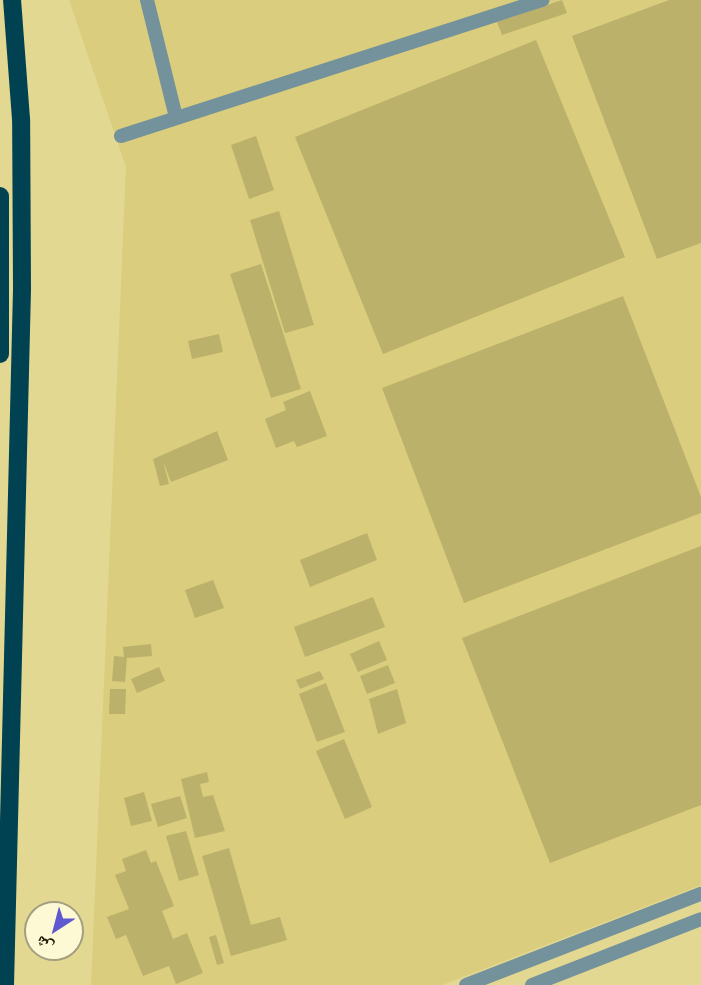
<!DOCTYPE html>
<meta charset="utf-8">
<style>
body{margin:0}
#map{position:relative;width:701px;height:985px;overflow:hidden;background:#e3d891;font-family:Arial,"Noto Naskh Arabic",sans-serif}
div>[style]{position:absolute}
.built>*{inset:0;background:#dacd7d}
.building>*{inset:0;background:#bcb16b}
.street>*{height:14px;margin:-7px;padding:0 7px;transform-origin:7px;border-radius:7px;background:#74929c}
.highway>*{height:18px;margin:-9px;padding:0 9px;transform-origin:9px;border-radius:9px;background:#004252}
span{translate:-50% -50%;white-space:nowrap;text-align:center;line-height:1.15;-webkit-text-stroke:6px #fef9d5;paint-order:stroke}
.north{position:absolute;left:24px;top:901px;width:60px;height:60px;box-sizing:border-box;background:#fef9d5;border:2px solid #a49f80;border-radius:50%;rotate:216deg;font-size:16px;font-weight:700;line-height:24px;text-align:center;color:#1c1700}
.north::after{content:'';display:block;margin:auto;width:21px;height:27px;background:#5e58d1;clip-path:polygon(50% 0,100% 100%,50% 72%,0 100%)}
</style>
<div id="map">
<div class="built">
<div style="clip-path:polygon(69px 0,701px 0,701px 885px,442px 985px,91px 985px,126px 167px)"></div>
</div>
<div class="building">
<div style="clip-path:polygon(562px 0,567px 13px,502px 35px,497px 22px)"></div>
<div style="clip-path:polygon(669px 0,701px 0,701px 243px,657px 259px,572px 36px)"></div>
<div style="clip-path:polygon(536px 40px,625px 257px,383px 354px,295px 137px)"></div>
<div style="clip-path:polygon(256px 136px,274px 190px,249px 199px,231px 145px)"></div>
<div style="clip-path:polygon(279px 211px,314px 325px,285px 333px,250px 220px)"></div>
<div style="clip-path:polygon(261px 264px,301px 389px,271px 398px,230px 274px)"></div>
<div style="clip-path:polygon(623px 296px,701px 497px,701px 513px,464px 603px,382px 388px)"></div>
<div style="clip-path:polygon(219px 334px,223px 352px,192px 359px,188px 341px)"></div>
<div style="clip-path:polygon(310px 391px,327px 436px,297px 447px,294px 441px,276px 448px,265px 419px,286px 410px,283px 402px)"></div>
<div style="clip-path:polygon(217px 431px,228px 460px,171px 482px,163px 461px,169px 484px,160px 486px,153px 459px)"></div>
<div style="clip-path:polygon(367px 533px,377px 560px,310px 587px,300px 560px)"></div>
<div style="clip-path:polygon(701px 546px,701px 805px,550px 863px,462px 638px)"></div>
<div style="clip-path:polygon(213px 580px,224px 608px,195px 618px,185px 590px)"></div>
<div style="clip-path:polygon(373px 597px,385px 627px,305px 657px,294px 627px)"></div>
<div style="clip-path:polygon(379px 641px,387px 660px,358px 672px,350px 654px)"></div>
<div style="clip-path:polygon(151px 644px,152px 656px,127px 658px,125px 682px,112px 681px,114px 656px,124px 657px,123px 647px)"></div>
<div style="clip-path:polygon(388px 665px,395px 683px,367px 694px,360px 676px)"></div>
<div style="clip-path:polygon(159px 667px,165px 681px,137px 693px,131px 679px)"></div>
<div style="clip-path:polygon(320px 671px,324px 679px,300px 689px,296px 680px)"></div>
<div style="clip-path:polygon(326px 683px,345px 732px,317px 742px,299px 694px)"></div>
<div style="clip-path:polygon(110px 689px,126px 689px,125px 714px,109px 714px)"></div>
<div style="clip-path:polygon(397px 689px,406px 723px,378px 734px,369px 699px)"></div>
<div style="clip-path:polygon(344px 739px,372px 807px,345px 819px,316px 751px)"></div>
<div style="clip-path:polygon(207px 772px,209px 782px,200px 784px,203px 797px,213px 795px,225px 831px,195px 838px,181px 779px)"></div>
<div style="clip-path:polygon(144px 792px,152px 821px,131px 826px,124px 798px)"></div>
<div style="clip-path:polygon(180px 796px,187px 818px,158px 827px,151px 804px)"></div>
<div style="clip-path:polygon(186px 831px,199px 875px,179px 881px,166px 836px)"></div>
<div style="clip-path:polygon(229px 848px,251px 925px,280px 917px,287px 940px,231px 956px,202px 856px)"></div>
<div style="clip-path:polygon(146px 850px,151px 863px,156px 861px,174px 906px,162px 911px,173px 939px,187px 933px,203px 973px,176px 984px,169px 966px,143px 976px,126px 935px,116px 939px,107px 917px,129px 909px,115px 875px,126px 871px,122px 859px)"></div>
<div style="clip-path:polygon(216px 935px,224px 963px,217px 965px,209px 937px)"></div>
</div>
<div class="street">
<div style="left:147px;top:0;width:121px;rotate:76.1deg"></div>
<div style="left:121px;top:136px;width:443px;rotate:-17.9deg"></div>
<div style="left:466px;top:985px;width:252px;rotate:-21.2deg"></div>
<div style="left:532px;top:985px;width:181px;rotate:-21.3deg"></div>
</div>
<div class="highway">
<div style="left:0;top:196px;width:158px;rotate:90deg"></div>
<div style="left:5px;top:985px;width:697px;rotate:-88.6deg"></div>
<div style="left:22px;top:288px;width:169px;rotate:-90.3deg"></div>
<div style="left:21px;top:119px;width:119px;rotate:-94.3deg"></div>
</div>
<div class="north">ش</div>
</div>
